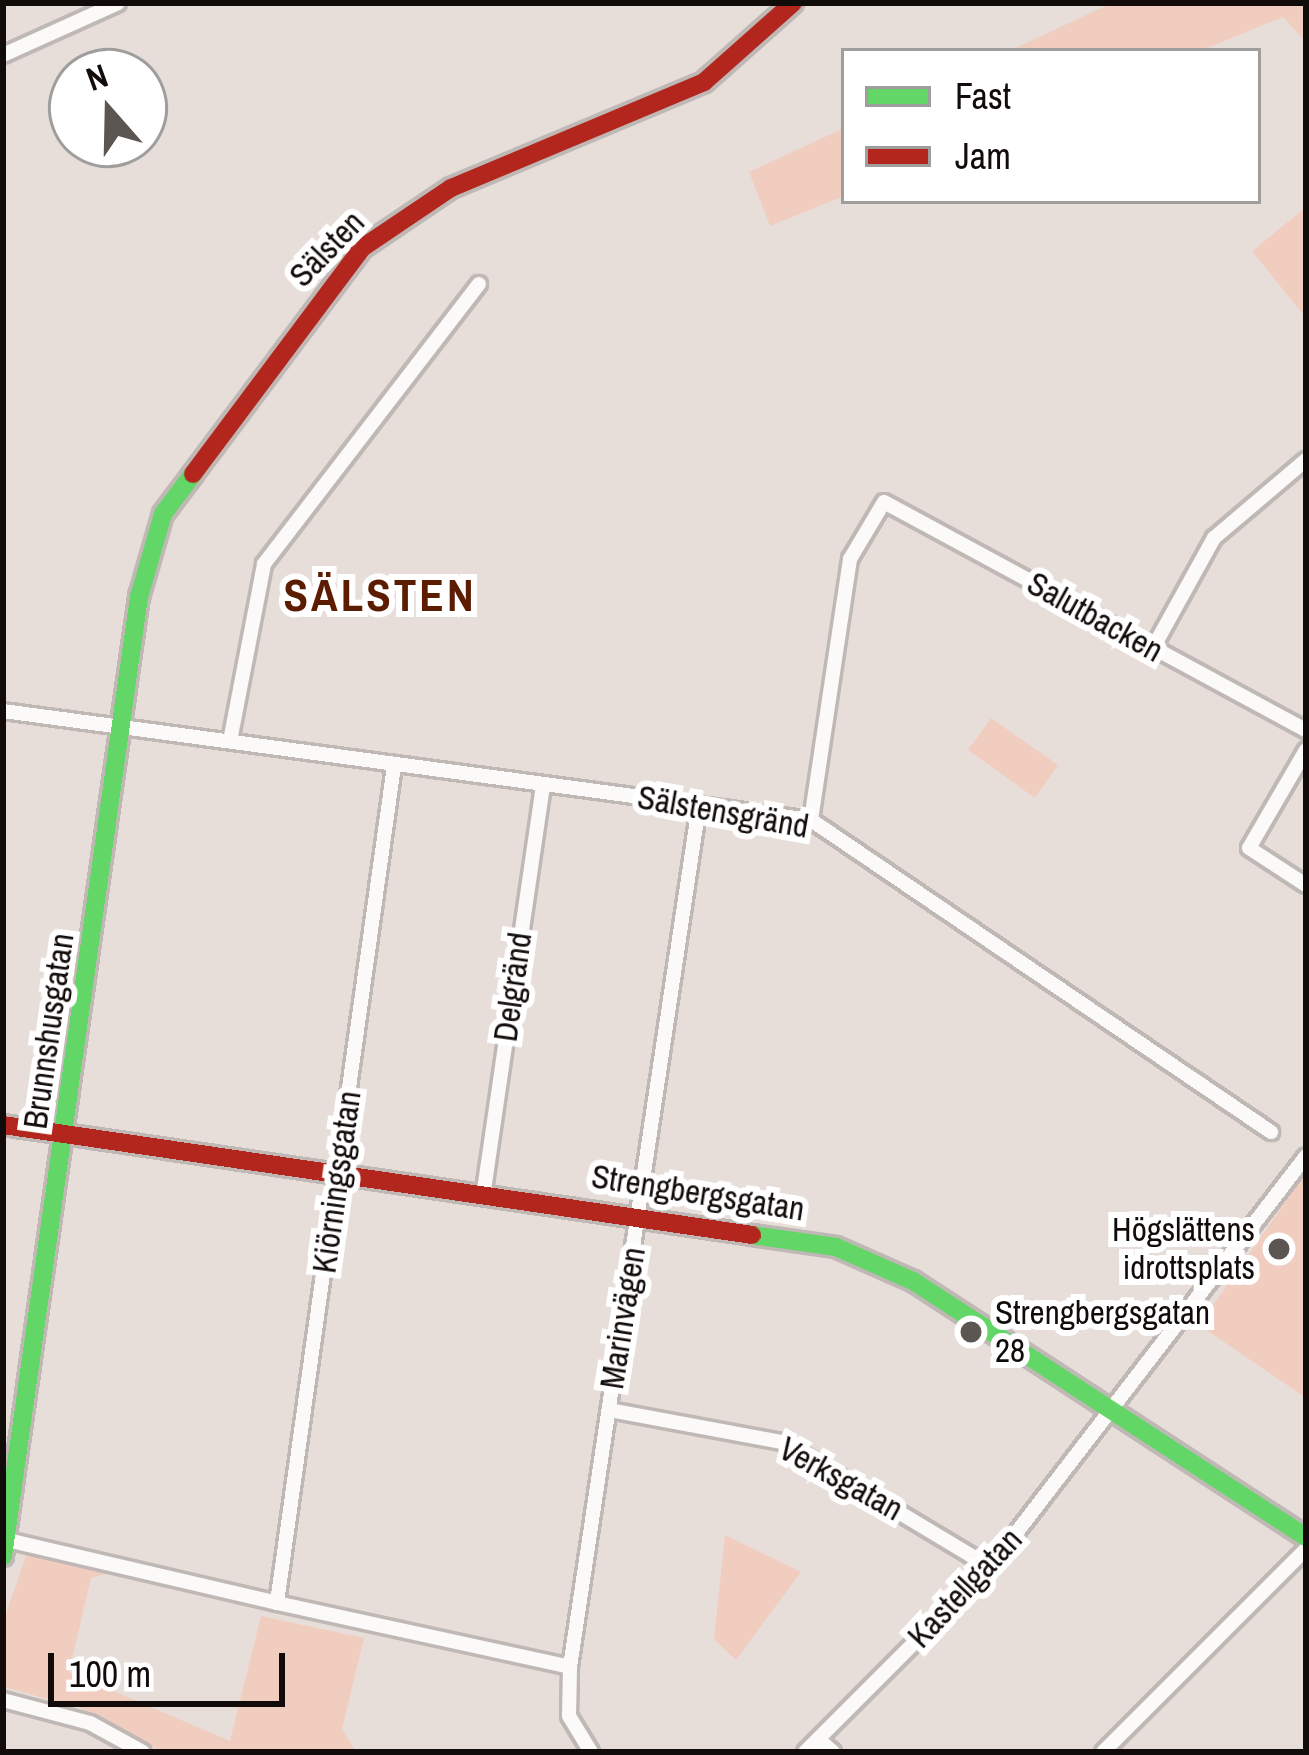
<!DOCTYPE html>
<meta charset="utf-8">
<style>
body{margin:0}
#map{position:relative;width:1309px;height:1755px;overflow:hidden;background:#e7deda;font-family:"Archivo Narrow",sans-serif}
div>[style]{position:absolute}
.green>*{inset:0;background:#f1cdc0}
.roads{filter:drop-shadow(3px 0 #bfb8b5) drop-shadow(-3px 0 #bfb8b5) drop-shadow(0 3px #bfb8b5) drop-shadow(0 -3px #bfb8b5)}
.street>*{height:14px;margin:-7px;padding:0 7px;transform-origin:7px;border-radius:7px;background:#fbfaf9}
.fast>*{height:18px;margin:-9px;padding:0 9px;transform-origin:9px;border-radius:9px;background:#63d668}
.jam>*{height:18px;margin:-9px;padding:0 9px;transform-origin:9px;border-radius:9px;background:#b3261e}
.dots>*{width:33px;height:33px;translate:-50% -50%;box-sizing:border-box;border:6px solid #fff;border-radius:50%}
span{translate:-50% -50%;white-space:nowrap;text-align:center;line-height:1.15;-webkit-text-stroke:12px #fff;paint-order:stroke}
.street-label{font-size:33px;color:#110c0a}
.poi-label{font-size:33px;color:#110c0a}
.right{translate:-100% -50%;text-align:right}
.left{translate:0 -50%;text-align:left}
.district-label{font-size:45px;color:#5c1c01;font-weight:700;letter-spacing:3px}
.frame{position:absolute;inset:0;border:6px solid #110c0a;pointer-events:none}
.legend{position:absolute;left:841px;top:48px;width:420px;height:156px;box-sizing:border-box;background:#fff;border:3px solid #a09e9d;margin:0;padding:15px 21px;list-style:none;font-size:36px;color:#110c0a}
.legend li{display:flex;align-items:center;gap:24px;height:60px}
.legend b{width:60px;border:3px solid #a09e9d}
.north{position:absolute;left:48px;top:48px;width:120px;height:120px;box-sizing:border-box;background:#fff;border:3px solid #a09e9d;border-radius:50%;rotate:340deg;font-size:33px;font-weight:700;line-height:48px;text-align:center;color:#110c0a}
.north::after{content:'';display:block;margin:auto;width:42px;height:54px;background:#5c5653;clip-path:polygon(50% 0,100% 100%,50% 72%,0 100%)}
.scale{position:absolute;left:48px;top:1653px;width:237px;height:54px;box-sizing:border-box;border:6px solid #110c0a;border-top:0;padding-left:15px;font-size:36px;line-height:42px;white-space:nowrap;color:#110c0a;-webkit-text-stroke:9px #fff;paint-order:stroke}
</style>
<div id="map">
<div class="green">
<div style="clip-path:polygon(1112px 3px,1306px 3px,1306px 42px,1283px 17px,1200px 51px,1009px 51px)"></div>
<div style="clip-path:polygon(844px 128px,844px 196px,770px 226px,749px 172px)"></div>
<div style="clip-path:polygon(1306px 207px,1306px 318px,1252px 251px)"></div>
<div style="clip-path:polygon(991px 718px,1058px 765px,1035px 798px,968px 750px)"></div>
<div style="clip-path:polygon(1306px 1173px,1306px 1398px,1199px 1325px)"></div>
<div style="clip-path:polygon(725px 1535px,801px 1572px,736px 1660px,714px 1639px)"></div>
<div style="clip-path:polygon(28px 1550px,113px 1572px,91px 1578px,69px 1672px,230px 1741px,261px 1616px,364px 1638px,342px 1729px,356px 1752px,162px 1752px,81px 1708px,3px 1687px,3px 1622px)"></div>
</div>
<div class="roads">
<div class="street">
<div style="left:3px;top:55px;width:126px;rotate:-24.3deg"></div>
<div style="left:1153px;top:648px;width:126px;rotate:-61deg"></div>
<div style="left:1214px;top:538px;width:121px;rotate:-40.3deg"></div>
<div style="left:3px;top:711px;width:815px;rotate:7.68deg"></div>
<div style="left:811px;top:820px;width:556px;rotate:34.15deg"></div>
<div style="left:230px;top:741px;width:180px;rotate:-79.1deg"></div>
<div style="left:264px;top:564px;width:353px;rotate:-52.5deg"></div>
<div style="left:1306px;top:750px;width:113px;rotate:120.2deg"></div>
<div style="left:1249px;top:848px;width:68px;rotate:33deg"></div>
<div style="left:394px;top:766px;width:845px;rotate:97.96deg"></div>
<div style="left:277px;top:1603px;width:300px;rotate:12.3deg"></div>
<div style="left:811px;top:820px;width:264px;rotate:-81.5deg"></div>
<div style="left:850px;top:559px;width:66px;rotate:-59.2deg"></div>
<div style="left:884px;top:502px;width:480px;rotate:28.4deg"></div>
<div style="left:484px;top:1190px;width:410px;rotate:-81.7deg"></div>
<div style="left:609px;top:1410px;width:176px;rotate:10.5deg"></div>
<div style="left:782px;top:1442px;width:243px;rotate:31deg"></div>
<div style="left:7px;top:1540px;width:277px;rotate:13.1deg"></div>
<div style="left:3px;top:1700px;width:90px;rotate:14.8deg"></div>
<div style="left:90px;top:1723px;width:60px;rotate:28.7deg"></div>
<div style="left:818px;top:1739px;width:20px;rotate:41deg"></div>
<div style="left:591px;top:1752px;width:42px;rotate:-121.4deg"></div>
<div style="left:569px;top:1716px;width:49px;rotate:-88.8deg"></div>
<div style="left:570px;top:1667px;width:871px;rotate:-81.48deg"></div>
<div style="left:805px;top:1752px;width:262px;rotate:-45deg"></div>
<div style="left:990px;top:1567px;width:518px;rotate:-52.44deg"></div>
<div style="left:1103px;top:1752px;width:287px;rotate:-45deg"></div>
</div>
<div class="fast">
<div style="left:752px;top:1235px;width:85px;rotate:8.1deg"></div>
<div style="left:836px;top:1247px;width:84px;rotate:23.8deg"></div>
<div style="left:913px;top:1281px;width:469px;rotate:33.1deg"></div>
<div style="left:3px;top:1556px;width:969px;rotate:-81.93deg"></div>
<div style="left:139px;top:597px;width:86px;rotate:-73.9deg"></div>
<div style="left:163px;top:514px;width:50px;rotate:-53.1deg"></div>
</div>
<div class="jam">
<div style="left:193px;top:474px;width:282px;rotate:-53.2deg"></div>
<div style="left:362px;top:248px;width:107px;rotate:-34deg"></div>
<div style="left:451px;top:188px;width:274px;rotate:-22.7deg"></div>
<div style="left:704px;top:82px;width:119px;rotate:-41.6deg"></div>
<div style="left:3px;top:1125px;width:757px;rotate:8.35deg"></div>
</div>
</div>
<div class="dots">
<div style="left:1279px;top:1249px;background:#5c5653"></div>
<div style="left:971px;top:1332px;background:#5c5653"></div>
</div>
<div class="street-label">
<span style="left:327px;top:249px;rotate:-46deg">Sälsten</span>
<span style="left:1095px;top:617px;rotate:29deg">Salutbacken</span>
<span style="left:723px;top:812px;rotate:10deg">Sälstensgränd</span>
<span style="left:513px;top:987px;rotate:-82deg">Delgränd</span>
<span style="left:49px;top:1031px;rotate:-82deg">Brunnshusgatan</span>
<span style="left:337px;top:1182px;rotate:-82deg">Kiörningsgatan</span>
<span style="left:698px;top:1193px;rotate:9deg">Strengbergsgatan</span>
<span style="left:623px;top:1318px;rotate:-81deg">Marinvägen</span>
<span style="left:841px;top:1479px;rotate:29deg">Verksgatan</span>
<span style="left:965px;top:1588px;rotate:-47deg">Kastellgatan</span>
</div>
<div class="poi-label">
<span class="right" style="left:1255px;top:1249px">Högslättens<br>idrottsplats</span>
<span class="left" style="left:995px;top:1332px">Strengbergsgatan<br>28</span>
</div>
<div class="district-label">
<span style="left:380px;top:595px">SÄLSTEN</span>
</div>
<div class="frame"></div>
<ul class="legend">
<li><b style="height:15px;background:#63d668"></b>Fast</li>
<li><b style="height:15px;background:#b3261e"></b>Jam</li>
</ul>
<div class="north">N</div>
<div class="scale">100 m</div>
</div>
